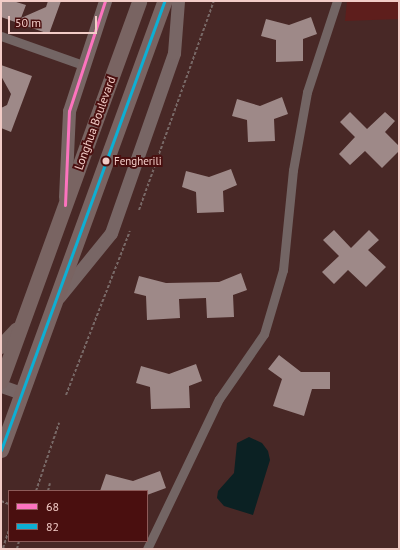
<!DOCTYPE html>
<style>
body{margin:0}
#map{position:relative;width:400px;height:550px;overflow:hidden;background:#482826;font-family:"PT Sans",sans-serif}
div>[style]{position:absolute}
.built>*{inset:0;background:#5e1e1c}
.water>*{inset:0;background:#0b2123}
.building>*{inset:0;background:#9e8988}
.path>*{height:2px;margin-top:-1px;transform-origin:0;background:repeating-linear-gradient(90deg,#786967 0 3px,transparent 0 5px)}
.street>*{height:9px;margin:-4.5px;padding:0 4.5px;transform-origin:4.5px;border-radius:4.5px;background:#736564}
.secondary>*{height:13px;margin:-6.5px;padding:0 6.5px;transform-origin:6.5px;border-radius:6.5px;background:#786665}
.primary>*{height:15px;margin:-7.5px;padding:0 7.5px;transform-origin:7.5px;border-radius:7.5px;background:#796462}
.bus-1>*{height:3px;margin:-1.5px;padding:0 1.5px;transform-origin:1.5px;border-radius:1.5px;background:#fc73be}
.bus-2>*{height:3px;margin:-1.5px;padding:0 1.5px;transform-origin:1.5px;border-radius:1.5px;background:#0dafd3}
.dots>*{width:11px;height:11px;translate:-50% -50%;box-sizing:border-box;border:2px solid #4a0f0f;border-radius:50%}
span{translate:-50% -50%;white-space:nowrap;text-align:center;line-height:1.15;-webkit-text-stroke:4px #4a0f0f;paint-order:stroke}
.bus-label{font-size:11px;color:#f2ccc7}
.left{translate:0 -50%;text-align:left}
.street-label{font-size:12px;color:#f2ccc7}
.frame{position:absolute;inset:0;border:2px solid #f2ccc7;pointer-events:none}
.legend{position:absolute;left:8px;top:490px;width:140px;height:52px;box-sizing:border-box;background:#4a0f0f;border:1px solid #8d5b59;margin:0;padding:5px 7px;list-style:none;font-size:12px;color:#f2ccc7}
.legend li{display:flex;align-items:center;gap:8px;height:20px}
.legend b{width:20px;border:1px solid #8d5b59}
.scale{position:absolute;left:8px;top:16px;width:89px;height:18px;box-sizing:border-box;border:2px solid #f2ccc7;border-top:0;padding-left:5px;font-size:12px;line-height:14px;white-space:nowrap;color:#f2ccc7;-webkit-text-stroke:3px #4a0f0f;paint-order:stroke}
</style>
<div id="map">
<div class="built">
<div style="clip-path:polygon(347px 1px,399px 1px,399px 19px,345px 21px)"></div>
</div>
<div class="water">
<div style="clip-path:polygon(249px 437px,262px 443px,268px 451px,270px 460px,253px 515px,224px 506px,217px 498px,218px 491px,234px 473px,237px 443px)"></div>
</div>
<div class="building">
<div style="clip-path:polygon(1px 1px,13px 1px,26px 5px,21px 18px,46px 7px,48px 1px,61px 1px,49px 34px,1px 17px)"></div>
<div style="clip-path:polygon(311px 17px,317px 34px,303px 39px,303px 61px,276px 62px,276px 40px,261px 36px,266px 19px,289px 25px)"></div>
<div style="clip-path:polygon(1px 65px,32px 76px,11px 132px,1px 128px,1px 108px,7px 105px,11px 94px,1px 76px)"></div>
<div style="clip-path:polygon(282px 97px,288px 114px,274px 119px,275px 141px,248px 142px,247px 120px,232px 116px,237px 99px,260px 106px)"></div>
<div style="clip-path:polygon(350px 112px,367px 129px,385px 112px,395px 121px,385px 132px,399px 146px,399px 151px,382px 168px,365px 151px,350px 165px,339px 154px,355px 137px,340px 122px)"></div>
<div style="clip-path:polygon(231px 169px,237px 185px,223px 191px,224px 212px,197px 213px,196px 192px,182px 187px,186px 171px,209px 177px)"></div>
<div style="clip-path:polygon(334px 230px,351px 248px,369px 230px,379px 240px,368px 250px,386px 267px,366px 287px,348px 270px,334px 284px,322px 272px,339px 256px,323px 240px)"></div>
<div style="clip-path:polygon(241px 273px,247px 290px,233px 295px,234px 317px,207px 318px,206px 298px,179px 299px,180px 318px,147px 320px,146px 296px,134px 293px,139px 276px,166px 283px,219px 282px)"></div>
<div style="clip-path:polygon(279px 355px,301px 372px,330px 372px,330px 389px,312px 389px,304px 416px,273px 406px,282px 379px,268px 369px)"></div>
<div style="clip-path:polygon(196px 364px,202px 381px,189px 386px,190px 408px,151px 409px,150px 387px,136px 383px,141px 366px,169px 374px)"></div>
<div style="clip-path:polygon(160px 471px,166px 488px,147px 495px,147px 491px,100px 491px,106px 474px,133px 481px)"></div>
</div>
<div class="path">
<div style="left:139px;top:210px;width:222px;rotate:-70.3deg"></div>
<div style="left:66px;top:395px;width:176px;rotate:-68.7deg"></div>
<div style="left:36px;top:491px;width:72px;rotate:-71.3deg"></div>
<div style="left:48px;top:491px;width:8px;rotate:-76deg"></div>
<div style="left:1px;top:501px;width:9px;rotate:21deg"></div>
<div style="left:5px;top:549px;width:2px;rotate:-153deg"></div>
<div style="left:3px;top:548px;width:20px;rotate:-72deg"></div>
<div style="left:17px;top:549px;width:8px;rotate:-76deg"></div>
</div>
<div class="street">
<div style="left:1px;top:36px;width:87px;rotate:19.5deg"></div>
<div style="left:147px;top:549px;width:166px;rotate:-64.4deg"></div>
<div style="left:219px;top:399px;width:79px;rotate:-55.3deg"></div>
<div style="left:264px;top:334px;width:67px;rotate:-73.5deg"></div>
<div style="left:283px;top:270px;width:100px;rotate:-84.3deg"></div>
<div style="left:293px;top:170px;width:79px;rotate:-79.8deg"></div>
<div style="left:307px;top:92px;width:96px;rotate:-71.8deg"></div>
</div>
<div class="secondary">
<div style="left:65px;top:197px;width:86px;rotate:-87.3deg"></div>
<div style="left:69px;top:111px;width:116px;rotate:-71.9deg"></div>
<div style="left:59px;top:297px;width:82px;rotate:-50.9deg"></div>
<div style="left:111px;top:233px;width:191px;rotate:-70.7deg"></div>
<div style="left:174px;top:53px;width:52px;rotate:-85.6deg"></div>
<div style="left:1px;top:386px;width:21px;rotate:19deg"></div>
</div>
<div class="primary">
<div style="left:1px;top:346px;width:23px;rotate:-47deg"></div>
<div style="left:1px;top:381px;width:404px;rotate:-70deg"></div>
<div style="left:1px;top:450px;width:478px;rotate:-70deg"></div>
</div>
<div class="bus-1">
<div style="left:65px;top:205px;width:94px;rotate:-87.6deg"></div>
<div style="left:69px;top:111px;width:116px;rotate:-71.9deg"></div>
</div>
<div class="bus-2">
<div style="left:1px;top:450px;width:478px;rotate:-70deg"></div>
</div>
<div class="dots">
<div style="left:106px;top:161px;background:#f2ccc7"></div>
</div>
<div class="bus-label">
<span class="left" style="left:114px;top:161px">Fengherili</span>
</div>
<div class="street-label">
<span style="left:95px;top:123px;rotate:-70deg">Longhua Boulevard</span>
</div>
<div class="frame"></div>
<ul class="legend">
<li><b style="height:5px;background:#fc73be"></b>68</li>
<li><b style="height:5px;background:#0dafd3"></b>82</li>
</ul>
<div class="scale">50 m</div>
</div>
